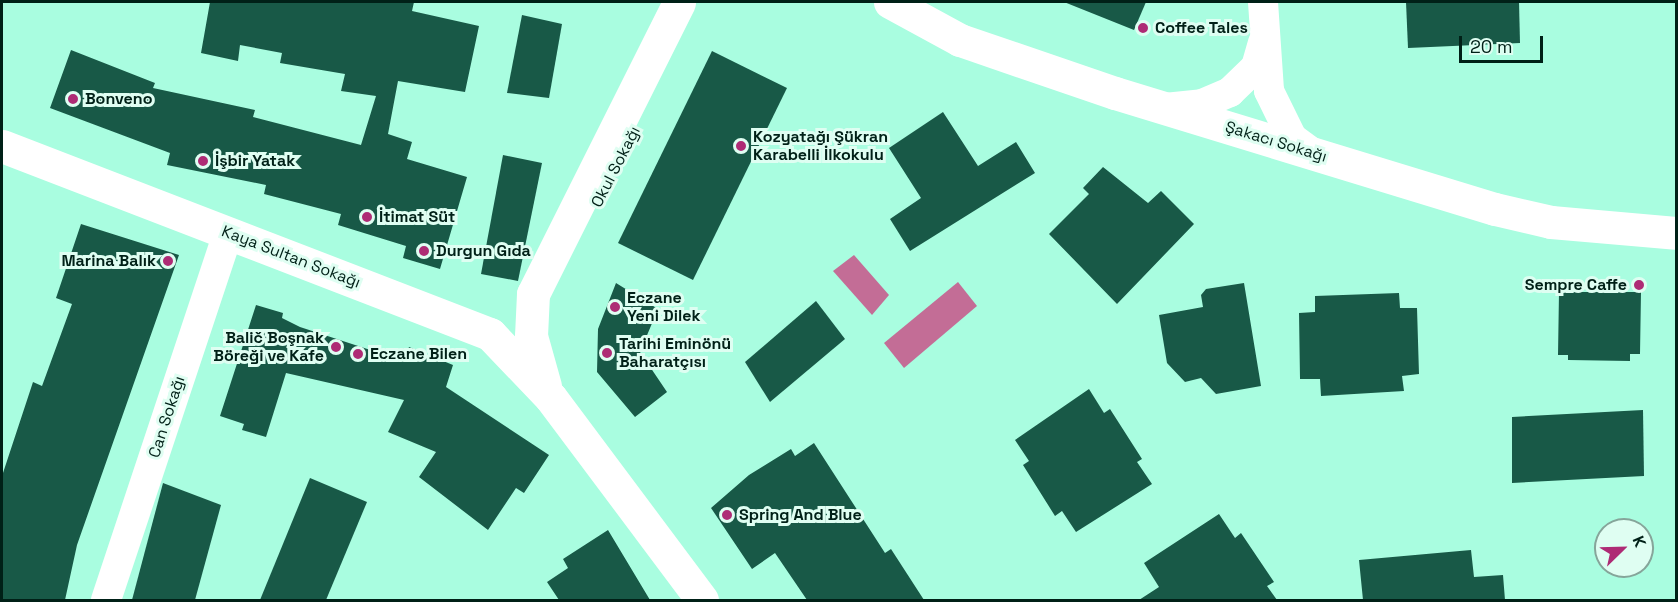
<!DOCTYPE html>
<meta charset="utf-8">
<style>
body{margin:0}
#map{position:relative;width:1678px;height:602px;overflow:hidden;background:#a9fde0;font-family:"Space Grotesk",sans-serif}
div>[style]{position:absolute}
.water>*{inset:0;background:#c36d96}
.building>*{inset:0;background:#185947}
.street>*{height:30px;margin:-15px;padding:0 15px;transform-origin:15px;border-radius:15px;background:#fff}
.secondary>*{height:33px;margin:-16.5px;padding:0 16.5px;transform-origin:16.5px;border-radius:16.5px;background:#fff}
.dots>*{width:16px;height:16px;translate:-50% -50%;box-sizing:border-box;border:3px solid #dffef2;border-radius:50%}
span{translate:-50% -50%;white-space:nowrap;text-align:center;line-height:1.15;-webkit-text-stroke:6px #dffef2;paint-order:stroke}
.poi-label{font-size:16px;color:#002017;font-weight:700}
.left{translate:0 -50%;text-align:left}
.right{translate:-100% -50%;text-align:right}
.street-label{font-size:16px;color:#002017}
.frame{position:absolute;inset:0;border:3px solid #002017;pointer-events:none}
.north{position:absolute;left:1594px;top:518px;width:60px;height:60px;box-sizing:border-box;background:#dffef2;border:2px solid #86a59a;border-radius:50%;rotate:67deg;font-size:16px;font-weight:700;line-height:24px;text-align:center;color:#002017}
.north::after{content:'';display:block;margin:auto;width:21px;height:27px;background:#ae2b75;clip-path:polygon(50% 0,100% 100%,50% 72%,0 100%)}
.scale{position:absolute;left:1459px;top:36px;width:84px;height:27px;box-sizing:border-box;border:3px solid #002017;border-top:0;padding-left:8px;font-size:18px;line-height:21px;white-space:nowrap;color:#002017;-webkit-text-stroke:4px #dffef2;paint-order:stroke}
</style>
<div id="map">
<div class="water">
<div style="clip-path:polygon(854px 255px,889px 295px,872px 315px,833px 271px)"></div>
<div style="clip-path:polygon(958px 282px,977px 306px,904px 368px,884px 343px)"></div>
</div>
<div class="building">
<div style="clip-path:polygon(210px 2px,414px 2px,412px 11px,479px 26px,465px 92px,398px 81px,388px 134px,412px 142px,407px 159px,467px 177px,440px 269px,403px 258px,406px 246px,338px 225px,341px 214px,264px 194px,266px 185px,167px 165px,170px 153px,50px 108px,71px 50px,155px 83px,153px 88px,255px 110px,253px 117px,361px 145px,376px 96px,341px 91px,345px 74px,280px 63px,282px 53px,240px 45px,238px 61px,201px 53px)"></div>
<div style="clip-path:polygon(1064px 2px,1146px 2px,1134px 30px)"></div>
<div style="clip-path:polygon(1406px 2px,1519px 2px,1520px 43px,1408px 48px)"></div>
<div style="clip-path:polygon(522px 15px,562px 24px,549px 98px,507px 93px)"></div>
<div style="clip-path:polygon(712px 51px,787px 88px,693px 280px,618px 243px)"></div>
<div style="clip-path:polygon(943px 112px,978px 166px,1016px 142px,1035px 173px,910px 251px,890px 219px,921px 198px,889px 148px)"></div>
<div style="clip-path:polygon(503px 155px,542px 163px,518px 281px,481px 274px)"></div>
<div style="clip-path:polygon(1103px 167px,1148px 203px,1161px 191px,1194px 224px,1117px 304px,1049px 234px,1089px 194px,1083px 188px)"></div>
<div style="clip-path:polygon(81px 224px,179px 255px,77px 545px,65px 600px,2px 600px,2px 476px,33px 382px,42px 386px,72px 304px,56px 298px)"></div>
<div style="clip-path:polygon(616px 283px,658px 309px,640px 352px,667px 392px,635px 417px,597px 372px,598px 329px)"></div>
<div style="clip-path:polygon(1244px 283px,1261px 386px,1216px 394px,1201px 378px,1185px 382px,1167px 363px,1159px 315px,1203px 307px,1201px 295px,1206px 289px)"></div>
<div style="clip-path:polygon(1559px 292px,1641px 292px,1640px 354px,1630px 354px,1630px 361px,1568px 360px,1568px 355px,1558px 355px)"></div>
<div style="clip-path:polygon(1399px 293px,1400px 308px,1417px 308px,1419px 374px,1402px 376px,1404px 391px,1321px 396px,1320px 379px,1300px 379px,1299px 313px,1315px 312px,1315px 296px)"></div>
<div style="clip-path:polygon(816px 301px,845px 339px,770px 402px,745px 362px)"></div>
<div style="clip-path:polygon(256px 305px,283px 313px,282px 318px,300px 327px,404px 361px,409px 347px,453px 365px,446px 387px,549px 455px,524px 493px,516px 488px,488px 530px,419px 477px,436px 452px,388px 432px,404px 400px,286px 373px,266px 437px,242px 430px,244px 424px,220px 416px)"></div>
<div style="clip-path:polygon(1089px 389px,1104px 413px,1110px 409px,1142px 459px,1137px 462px,1152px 484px,1076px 532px,1062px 511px,1055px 516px,1023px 465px,1029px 461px,1015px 440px)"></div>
<div style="clip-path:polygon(1643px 410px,1644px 476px,1512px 483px,1512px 417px)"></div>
<div style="clip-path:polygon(814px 443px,885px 553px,891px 549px,924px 600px,807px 600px,775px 553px,752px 569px,711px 508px,749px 475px,791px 449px,795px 456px)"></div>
<div style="clip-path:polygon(310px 478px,367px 502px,326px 600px,260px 600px)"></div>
<div style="clip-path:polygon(163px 483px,221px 505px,195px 600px,132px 600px)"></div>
<div style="clip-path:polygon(1219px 514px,1235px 538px,1241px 533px,1274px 582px,1267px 586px,1277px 600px,1139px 600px,1159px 587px,1144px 563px)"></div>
<div style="clip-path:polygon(608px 530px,650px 600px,559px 600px,547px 582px,568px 568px,563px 559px)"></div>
<div style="clip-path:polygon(1471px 550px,1474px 577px,1503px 575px,1505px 600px,1363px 600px,1359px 560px)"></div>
</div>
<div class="street">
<div style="left:1263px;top:2px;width:89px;rotate:86.1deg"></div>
<div style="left:1269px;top:91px;width:52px;rotate:63.9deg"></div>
<div style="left:1292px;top:138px;width:26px;rotate:36deg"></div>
<div style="left:1165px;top:108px;width:37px;rotate:-6deg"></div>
<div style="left:1202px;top:104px;width:30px;rotate:-23deg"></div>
<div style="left:1230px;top:92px;width:36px;rotate:-44deg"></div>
<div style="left:1256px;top:67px;width:25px;rotate:-74deg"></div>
<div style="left:106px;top:600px;width:387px;rotate:-71.6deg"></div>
</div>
<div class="secondary">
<div style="left:890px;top:2px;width:80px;rotate:28.5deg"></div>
<div style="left:960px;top:40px;width:164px;rotate:18.9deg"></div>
<div style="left:1115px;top:93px;width:397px;rotate:17deg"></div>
<div style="left:1495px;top:209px;width:57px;rotate:13.1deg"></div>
<div style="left:1551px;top:222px;width:125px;rotate:5deg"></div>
<div style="left:2px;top:146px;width:523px;rotate:21.07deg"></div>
<div style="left:490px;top:334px;width:88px;rotate:46.4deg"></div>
<div style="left:551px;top:398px;width:252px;rotate:53.2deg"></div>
<div style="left:545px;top:386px;width:52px;rotate:-105.6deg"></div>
<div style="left:531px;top:336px;width:42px;rotate:-87.3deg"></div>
<div style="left:533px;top:294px;width:326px;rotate:-63.4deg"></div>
</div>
<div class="dots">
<div style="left:1143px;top:28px;background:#ae2b75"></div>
<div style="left:73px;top:99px;background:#ae2b75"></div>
<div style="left:741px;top:146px;background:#ae2b75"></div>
<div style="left:203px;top:161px;background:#ae2b75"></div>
<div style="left:367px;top:217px;background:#ae2b75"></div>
<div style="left:424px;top:251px;background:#ae2b75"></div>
<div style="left:168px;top:261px;background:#ae2b75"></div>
<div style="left:1639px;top:285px;background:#ae2b75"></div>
<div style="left:615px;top:307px;background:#ae2b75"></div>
<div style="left:336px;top:347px;background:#ae2b75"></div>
<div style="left:607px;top:353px;background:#ae2b75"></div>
<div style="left:358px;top:354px;background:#ae2b75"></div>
<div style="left:727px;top:515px;background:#ae2b75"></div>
</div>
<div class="poi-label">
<span class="left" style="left:1155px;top:28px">Coffee Tales</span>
<span class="left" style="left:85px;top:99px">Bonveno</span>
<span class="left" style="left:753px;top:146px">Kozyatağı Şükran<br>Karabelli İlkokulu</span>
<span class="left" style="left:215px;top:161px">İşbir Yatak</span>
<span class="left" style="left:379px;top:217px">İtimat Süt</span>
<span class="left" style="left:436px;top:251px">Durgun Gıda</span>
<span class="right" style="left:156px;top:261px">Marina Balık</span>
<span class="right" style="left:1627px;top:285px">Sempre Caffe</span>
<span class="left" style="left:627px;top:307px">Eczane<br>Yeni Dilek</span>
<span class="right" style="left:324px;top:347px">Balič Boşnak<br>Böreği ve Kafe</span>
<span class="left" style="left:619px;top:353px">Tarihi Eminönü<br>Baharatçısı</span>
<span class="left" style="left:370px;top:354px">Eczane Bilen</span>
<span class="left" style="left:739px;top:515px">Spring And Blue</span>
</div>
<div class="street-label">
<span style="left:1276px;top:142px;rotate:17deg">Şakacı Sokağı</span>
<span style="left:616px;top:167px;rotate:-63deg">Okul Sokağı</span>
<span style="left:291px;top:257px;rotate:21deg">Kaya Sultan Sokağı</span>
<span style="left:167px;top:417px;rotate:-72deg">Can Sokağı</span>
</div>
<div class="frame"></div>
<div class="north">K</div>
<div class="scale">20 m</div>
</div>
